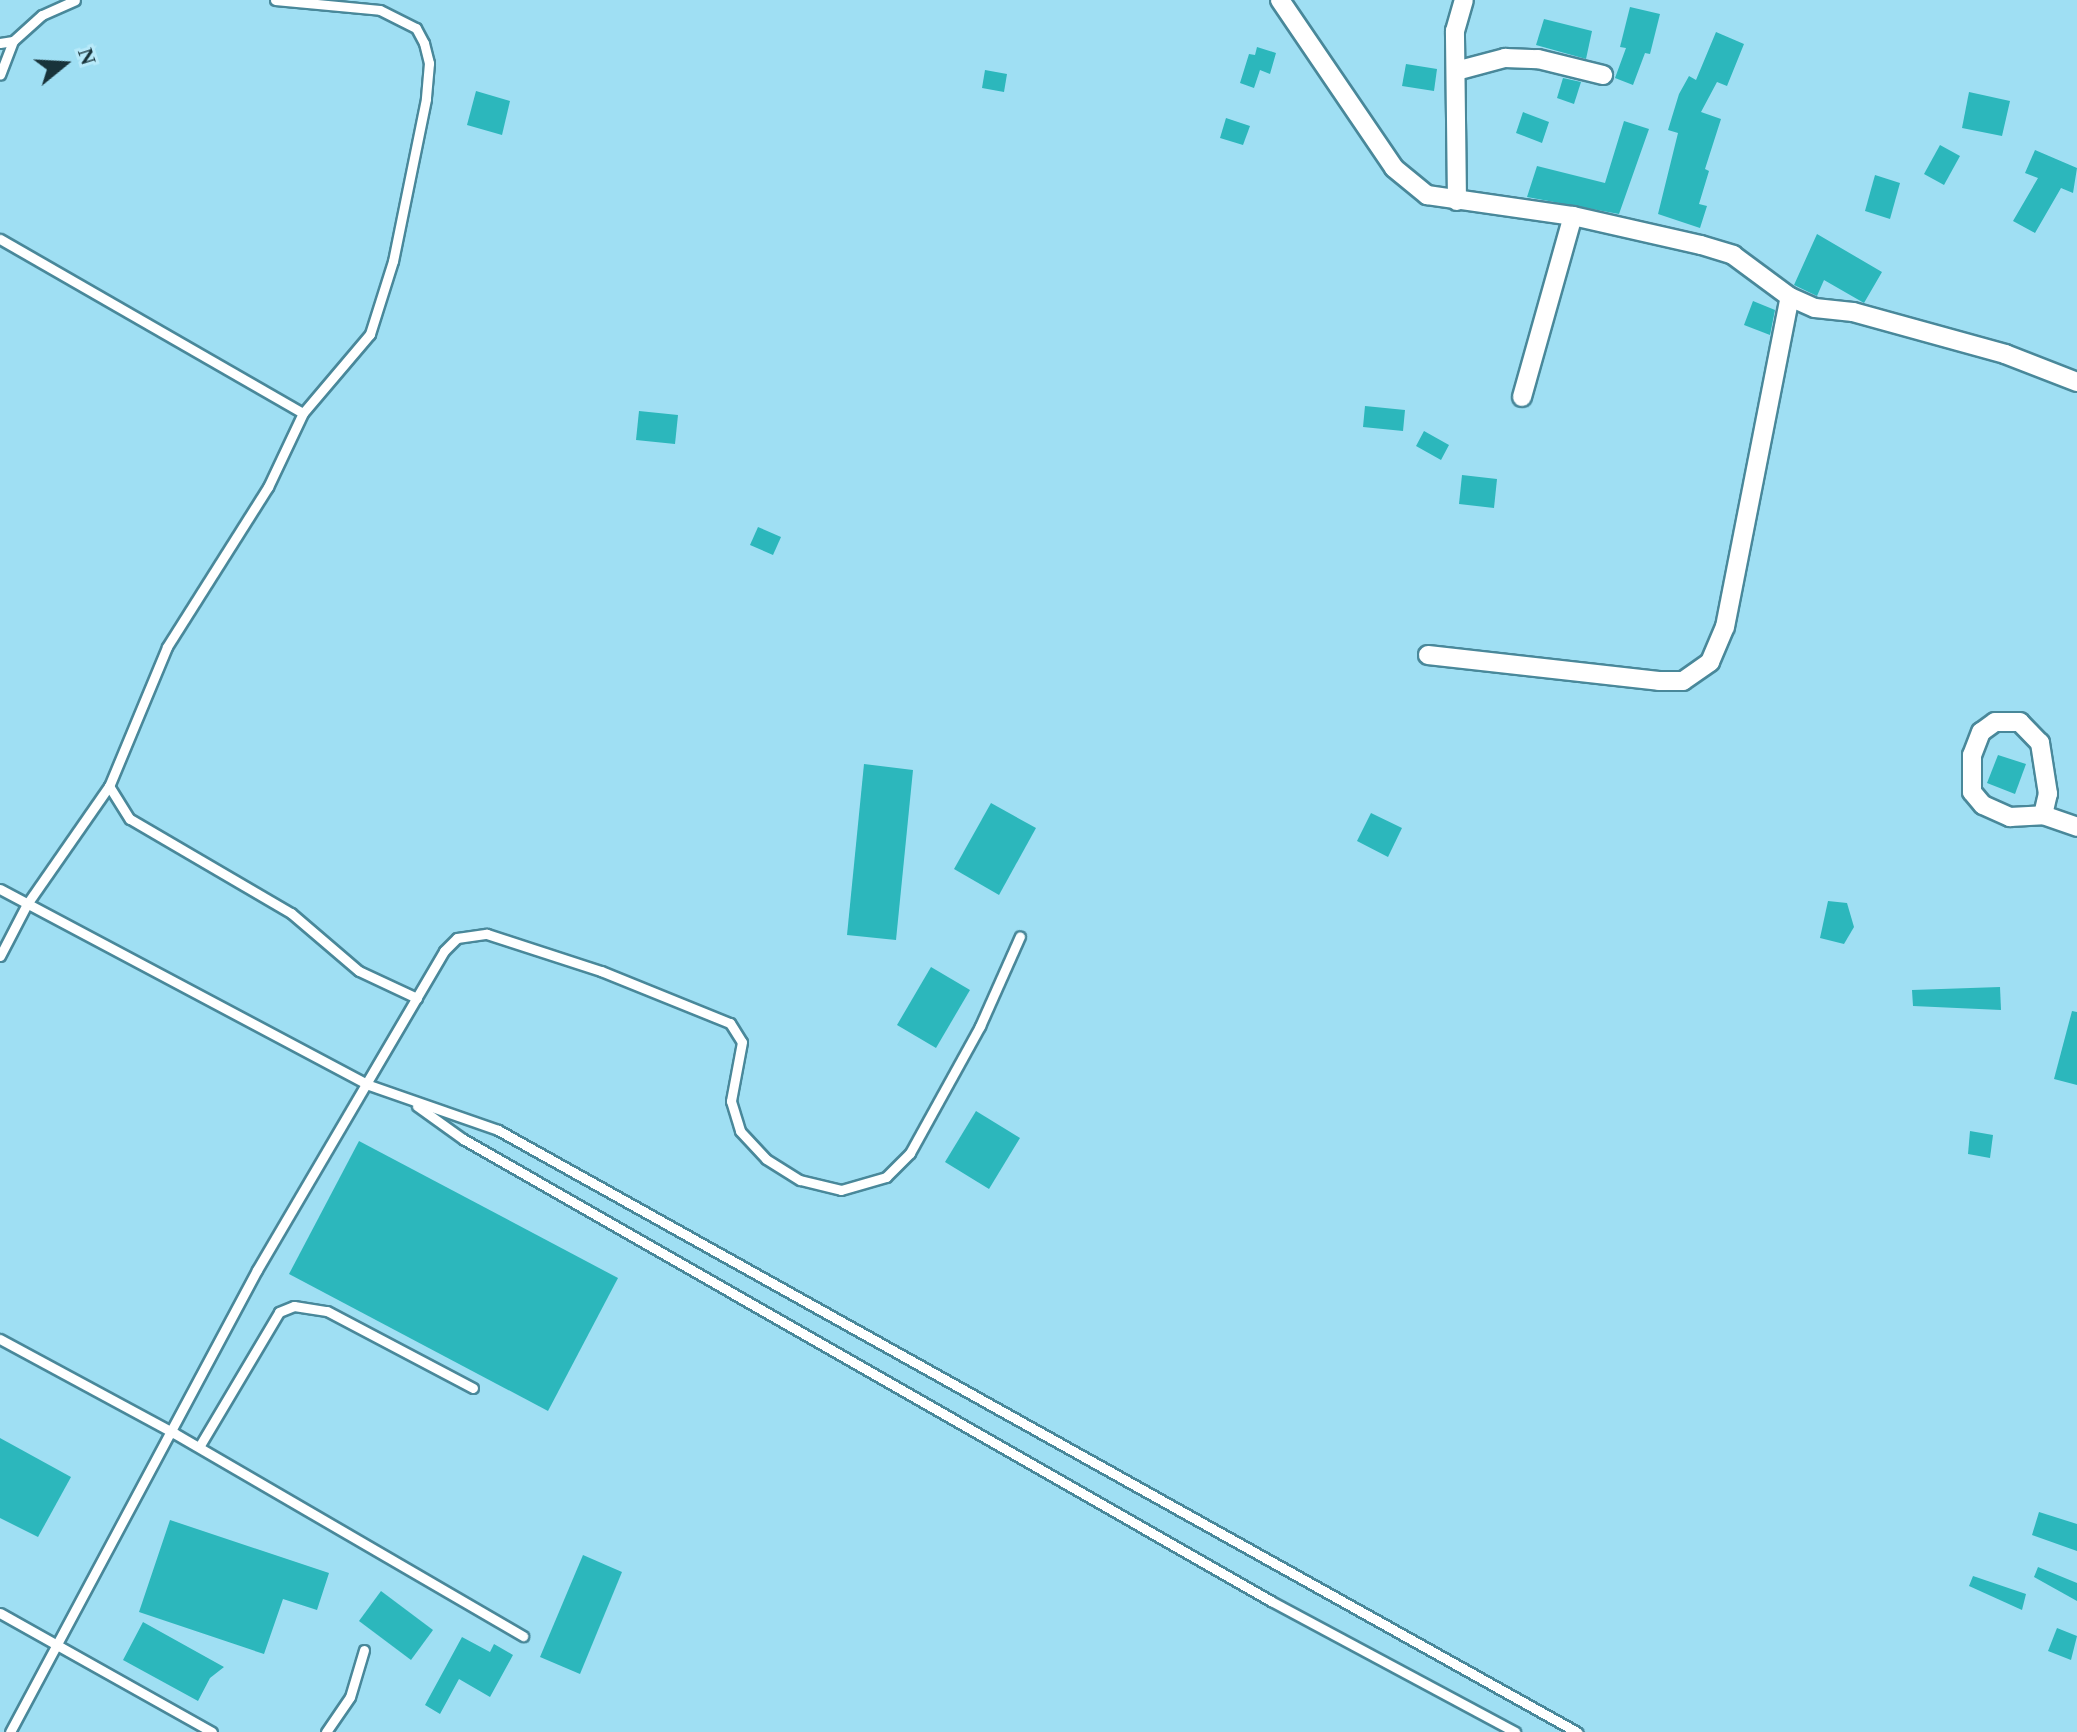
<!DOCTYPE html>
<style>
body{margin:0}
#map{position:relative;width:2077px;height:1732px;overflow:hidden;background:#9fdff3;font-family:Georgia,serif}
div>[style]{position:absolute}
.building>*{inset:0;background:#2cb7bc}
.roads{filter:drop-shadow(2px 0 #49889a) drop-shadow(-2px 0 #49889a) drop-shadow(0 2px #49889a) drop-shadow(0 -2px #49889a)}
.lane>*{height:9px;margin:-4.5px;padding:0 4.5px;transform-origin:4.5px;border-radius:4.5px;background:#fff}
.street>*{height:18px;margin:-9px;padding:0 9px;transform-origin:9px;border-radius:9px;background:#fff}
span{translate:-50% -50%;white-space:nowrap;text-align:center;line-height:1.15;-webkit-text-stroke:7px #b8eafa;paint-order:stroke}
.north{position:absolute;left:24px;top:24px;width:80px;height:80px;-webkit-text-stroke:6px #b8eafa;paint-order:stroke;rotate:72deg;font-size:22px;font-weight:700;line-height:32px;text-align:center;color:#18333a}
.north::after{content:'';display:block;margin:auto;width:28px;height:36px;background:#18333a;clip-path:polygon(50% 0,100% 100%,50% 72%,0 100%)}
</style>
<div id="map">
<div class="building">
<div style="clip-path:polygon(1630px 7px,1660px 14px,1650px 54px,1645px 53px,1633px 85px,1615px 78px,1626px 48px,1620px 47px)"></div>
<div style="clip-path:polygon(1544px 19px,1592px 31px,1586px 59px,1536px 45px)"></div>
<div style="clip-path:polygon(1716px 32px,1744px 44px,1727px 86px,1717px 82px,1701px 112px,1721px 119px,1705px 169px,1709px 171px,1699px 204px,1707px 206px,1700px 228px,1658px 214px,1678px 133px,1668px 130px,1679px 94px,1689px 76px,1696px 80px)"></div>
<div style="clip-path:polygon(1257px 47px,1276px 53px,1270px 74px,1260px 70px,1254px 88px,1240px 83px,1249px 54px,1255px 55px)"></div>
<div style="clip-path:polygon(1406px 64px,1437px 69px,1434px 91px,1402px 86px)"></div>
<div style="clip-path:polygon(985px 70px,1007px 74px,1004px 92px,982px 88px)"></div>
<div style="clip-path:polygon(1563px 78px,1581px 82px,1574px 104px,1557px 98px)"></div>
<div style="clip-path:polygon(476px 91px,510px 101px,502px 135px,467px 125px)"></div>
<div style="clip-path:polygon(1969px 92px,2010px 101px,2002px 136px,1962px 128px)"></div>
<div style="clip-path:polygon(1523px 112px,1549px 122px,1542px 143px,1516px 133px)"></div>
<div style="clip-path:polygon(1226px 118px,1250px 126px,1243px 145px,1220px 138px)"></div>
<div style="clip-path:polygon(1624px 121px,1649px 129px,1619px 214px,1527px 197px,1537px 166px,1605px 183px)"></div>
<div style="clip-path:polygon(1940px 145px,1960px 156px,1944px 185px,1924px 174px)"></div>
<div style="clip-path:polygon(2035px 150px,2077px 168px,2073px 193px,2061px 188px,2035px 233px,2013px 221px,2038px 178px,2025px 173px)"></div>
<div style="clip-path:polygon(1875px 175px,1900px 183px,1890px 219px,1865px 211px)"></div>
<div style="clip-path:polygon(1817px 234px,1882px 272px,1864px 303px,1824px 280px,1817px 296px,1794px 285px)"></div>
<div style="clip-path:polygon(1753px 301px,1775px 310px,1770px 335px,1744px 325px)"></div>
<div style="clip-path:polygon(1365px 406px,1405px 410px,1403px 431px,1363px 427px)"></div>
<div style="clip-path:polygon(639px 411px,678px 415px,675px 444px,636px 440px)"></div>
<div style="clip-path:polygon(1424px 431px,1449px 445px,1441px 460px,1416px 446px)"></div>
<div style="clip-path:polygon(1462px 475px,1497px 479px,1494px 508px,1459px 504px)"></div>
<div style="clip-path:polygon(758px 527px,781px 537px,773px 555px,750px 545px)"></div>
<div style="clip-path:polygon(1998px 755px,2026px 764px,2015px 794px,1987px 783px)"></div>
<div style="clip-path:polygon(864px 764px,913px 770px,896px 940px,847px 935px)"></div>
<div style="clip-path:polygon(991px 803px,1036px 828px,999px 895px,954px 869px)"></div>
<div style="clip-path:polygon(1371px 813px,1402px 828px,1388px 857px,1357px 841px)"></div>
<div style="clip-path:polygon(1828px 901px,1847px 903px,1854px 927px,1844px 944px,1820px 938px)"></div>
<div style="clip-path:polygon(931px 967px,970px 990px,936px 1048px,897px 1025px)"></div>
<div style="clip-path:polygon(2000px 987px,2001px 1010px,1913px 1006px,1912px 990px)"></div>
<div style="clip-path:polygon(2072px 1011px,2077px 1012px,2077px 1085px,2054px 1079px)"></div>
<div style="clip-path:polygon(976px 1111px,1020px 1138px,989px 1189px,945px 1162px)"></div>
<div style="clip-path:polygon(1970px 1131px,1993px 1135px,1990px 1158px,1968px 1154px)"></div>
<div style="clip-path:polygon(359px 1141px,618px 1278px,548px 1411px,289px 1274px)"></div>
<div style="clip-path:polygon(0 1438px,71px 1477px,38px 1537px,0 1518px)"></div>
<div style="clip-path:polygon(2039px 1512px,2077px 1524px,2077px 1551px,2032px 1535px)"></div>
<div style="clip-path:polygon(170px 1520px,329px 1573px,317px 1610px,283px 1599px,264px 1654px,139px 1612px)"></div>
<div style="clip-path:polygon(583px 1555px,622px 1572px,580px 1674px,540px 1657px)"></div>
<div style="clip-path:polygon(2038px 1567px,2077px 1583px,2077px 1601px,2034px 1577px)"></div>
<div style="clip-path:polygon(1973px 1576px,2026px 1594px,2022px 1610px,1969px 1586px)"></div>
<div style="clip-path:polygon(381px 1591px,433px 1630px,411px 1660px,359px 1621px)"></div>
<div style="clip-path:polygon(143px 1622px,224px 1667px,210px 1678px,198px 1701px,123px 1660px)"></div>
<div style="clip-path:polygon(2057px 1628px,2077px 1636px,2071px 1660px,2048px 1651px)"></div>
<div style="clip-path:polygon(462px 1637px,490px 1652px,494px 1644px,513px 1655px,490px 1697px,459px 1679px,440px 1714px,425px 1705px)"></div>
</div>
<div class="roads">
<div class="lane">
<div style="left:275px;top:0;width:105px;rotate:5.4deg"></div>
<div style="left:380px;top:10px;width:40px;rotate:26.6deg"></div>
<div style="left:416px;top:28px;width:17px;rotate:62deg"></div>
<div style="left:424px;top:43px;width:21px;rotate:76deg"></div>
<div style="left:429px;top:63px;width:36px;rotate:95deg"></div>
<div style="left:426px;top:99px;width:165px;rotate:101.5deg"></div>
<div style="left:393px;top:261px;width:77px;rotate:107.5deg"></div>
<div style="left:370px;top:334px;width:104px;rotate:130.3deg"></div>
<div style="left:303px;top:413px;width:82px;rotate:115.3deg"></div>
<div style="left:268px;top:487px;width:189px;rotate:122.3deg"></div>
<div style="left:167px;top:647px;width:151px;rotate:112.6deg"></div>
<div style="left:109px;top:786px;width:39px;rotate:58deg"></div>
<div style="left:130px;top:819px;width:186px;rotate:30.3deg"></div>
<div style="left:291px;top:913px;width:89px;rotate:40.5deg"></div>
<div style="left:359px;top:971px;width:64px;rotate:25deg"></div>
<div style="left:13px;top:41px;width:39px;rotate:-42deg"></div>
<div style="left:42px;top:15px;width:36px;rotate:-24deg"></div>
<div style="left:0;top:43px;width:13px;rotate:-9deg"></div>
<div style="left:13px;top:41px;width:36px;rotate:111deg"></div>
<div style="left:0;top:239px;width:349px;rotate:29.9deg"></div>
<div style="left:0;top:889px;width:415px;rotate:28deg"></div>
<div style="left:366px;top:1084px;width:154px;rotate:-59.6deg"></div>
<div style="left:444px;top:951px;width:18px;rotate:-45deg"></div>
<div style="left:457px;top:938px;width:30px;rotate:-8deg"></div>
<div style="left:487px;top:934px;width:120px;rotate:18deg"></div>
<div style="left:601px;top:971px;width:139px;rotate:22deg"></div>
<div style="left:730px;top:1023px;width:22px;rotate:58deg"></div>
<div style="left:742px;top:1042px;width:60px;rotate:100.6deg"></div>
<div style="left:731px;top:1101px;width:31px;rotate:73deg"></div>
<div style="left:740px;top:1131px;width:38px;rotate:47deg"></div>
<div style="left:766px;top:1159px;width:40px;rotate:32deg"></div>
<div style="left:800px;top:1180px;width:42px;rotate:13.7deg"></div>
<div style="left:841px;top:1190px;width:47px;rotate:-16.1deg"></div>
<div style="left:886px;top:1177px;width:34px;rotate:-45deg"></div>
<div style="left:910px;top:1153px;width:145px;rotate:-61.1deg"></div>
<div style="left:980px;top:1026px;width:98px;rotate:-66deg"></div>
<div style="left:0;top:956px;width:59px;rotate:-62.6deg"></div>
<div style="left:27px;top:904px;width:144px;rotate:-55.2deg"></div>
<div style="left:417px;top:1106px;width:57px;rotate:35.7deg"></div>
<div style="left:463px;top:1139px;width:931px;rotate:29.76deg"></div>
<div style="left:1271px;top:1601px;width:277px;rotate:28.2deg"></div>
<div style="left:0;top:1339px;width:198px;rotate:28.4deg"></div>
<div style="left:174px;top:1433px;width:404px;rotate:30.2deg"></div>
<div style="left:199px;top:1447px;width:157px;rotate:-59.3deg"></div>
<div style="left:279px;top:1312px;width:16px;rotate:-22deg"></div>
<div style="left:294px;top:1306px;width:33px;rotate:9deg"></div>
<div style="left:327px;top:1311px;width:165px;rotate:27.8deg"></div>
<div style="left:0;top:1613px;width:243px;rotate:29.3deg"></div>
<div style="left:10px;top:1732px;width:524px;rotate:-61.87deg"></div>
<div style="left:257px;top:1270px;width:216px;rotate:-59.6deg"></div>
<div style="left:366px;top:1084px;width:140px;rotate:19.2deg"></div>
<div style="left:498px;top:1130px;width:1236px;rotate:29.16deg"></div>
<div style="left:326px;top:1732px;width:42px;rotate:-55.6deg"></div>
<div style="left:350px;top:1697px;width:49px;rotate:-73.4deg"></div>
</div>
<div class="street">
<div style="left:1280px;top:0;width:203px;rotate:55.8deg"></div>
<div style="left:1394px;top:168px;width:43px;rotate:39.3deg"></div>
<div style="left:1427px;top:195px;width:148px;rotate:8.2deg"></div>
<div style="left:1573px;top:216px;width:131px;rotate:12.8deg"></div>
<div style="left:1701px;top:245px;width:34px;rotate:17deg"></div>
<div style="left:1733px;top:255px;width:71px;rotate:36.4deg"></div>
<div style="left:1790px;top:297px;width:27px;rotate:24deg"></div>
<div style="left:1815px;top:308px;width:38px;rotate:6deg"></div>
<div style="left:1853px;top:312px;width:158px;rotate:15.4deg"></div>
<div style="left:2005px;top:354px;width:77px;rotate:21.3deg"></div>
<div style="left:1456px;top:71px;width:51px;rotate:-14.9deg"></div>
<div style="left:1505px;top:58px;width:33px;rotate:2deg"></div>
<div style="left:1538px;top:59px;width:67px;rotate:13.8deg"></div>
<div style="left:1457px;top:201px;width:170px;rotate:-90.7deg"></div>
<div style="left:1455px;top:31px;width:32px;rotate:-74deg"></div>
<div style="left:1522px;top:397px;width:188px;rotate:-74.3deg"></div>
<div style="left:1428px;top:655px;width:232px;rotate:6.4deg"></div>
<div style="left:1659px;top:681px;width:24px"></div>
<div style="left:1683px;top:681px;width:33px;rotate:-35deg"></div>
<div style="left:1710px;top:662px;width:38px;rotate:-67deg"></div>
<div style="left:1725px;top:627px;width:336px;rotate:-78.9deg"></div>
<div style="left:2043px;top:815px;width:22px;rotate:-77deg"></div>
<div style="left:2048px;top:794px;width:52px;rotate:-98.9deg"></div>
<div style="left:2040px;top:743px;width:29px;rotate:-134deg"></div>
<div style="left:2020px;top:722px;width:25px;rotate:180deg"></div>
<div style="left:1995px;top:722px;width:17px;rotate:144deg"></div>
<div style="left:1981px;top:732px;width:25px;rotate:111deg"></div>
<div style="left:1972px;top:755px;width:37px;rotate:90deg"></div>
<div style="left:1972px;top:792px;width:17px;rotate:50deg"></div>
<div style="left:1983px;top:805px;width:30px;rotate:24deg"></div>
<div style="left:2010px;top:817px;width:33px;rotate:-3deg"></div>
<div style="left:2043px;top:815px;width:36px;rotate:19deg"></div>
</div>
</div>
<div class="north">N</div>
</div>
